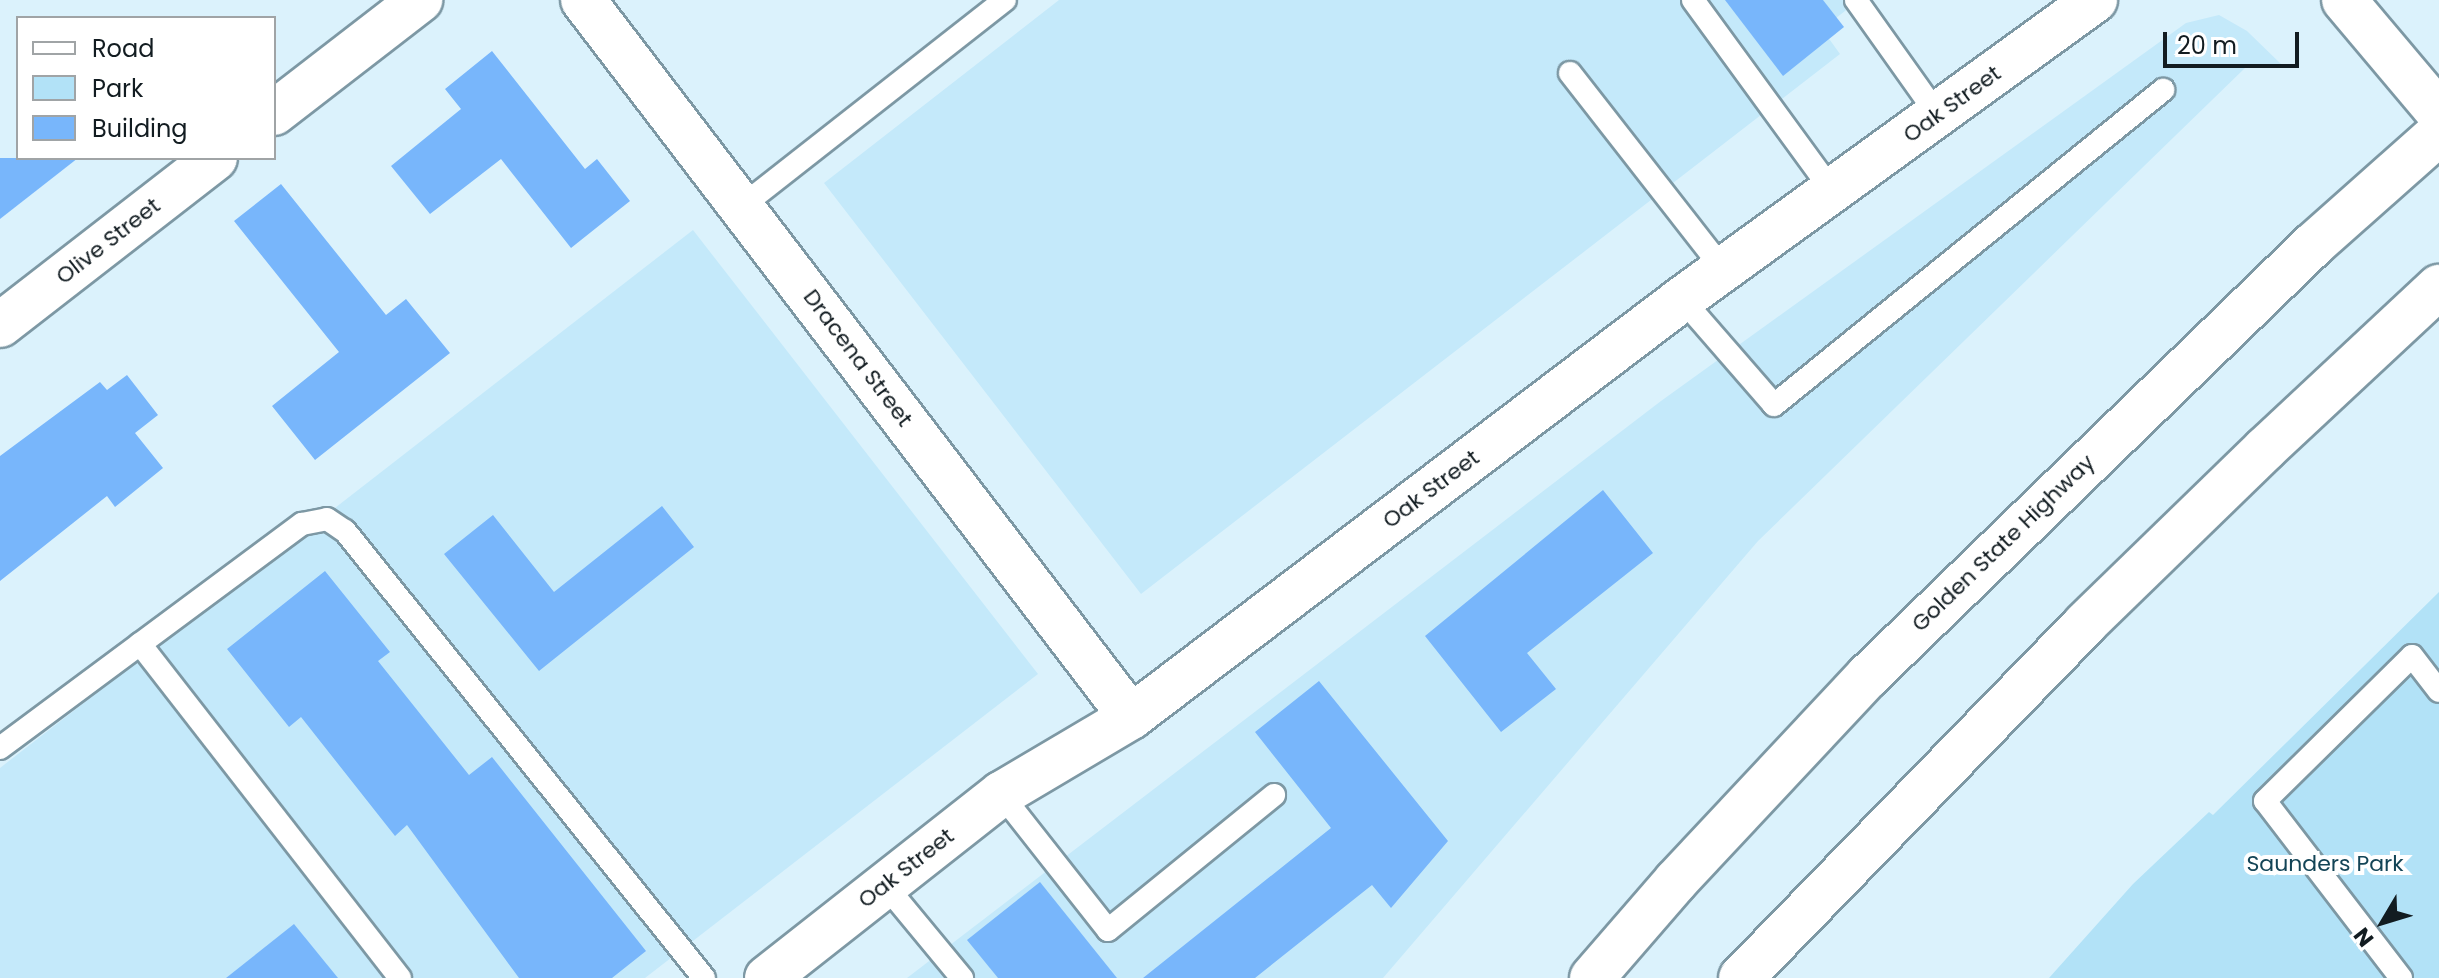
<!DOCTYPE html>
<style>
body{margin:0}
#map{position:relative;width:2439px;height:978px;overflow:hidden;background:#dbf2fc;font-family:Poppins,sans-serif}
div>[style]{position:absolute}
.built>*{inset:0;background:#c4e9fa}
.green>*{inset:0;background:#b2e2f7}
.building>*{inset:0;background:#78b6fb}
.roads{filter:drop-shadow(2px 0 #7d98a4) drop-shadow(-2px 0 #7d98a4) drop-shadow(0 2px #7d98a4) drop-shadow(0 -2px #7d98a4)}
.lane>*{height:22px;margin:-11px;padding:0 11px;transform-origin:11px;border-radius:11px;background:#fff}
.street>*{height:44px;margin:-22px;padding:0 22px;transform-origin:22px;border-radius:22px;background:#fff}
.secondary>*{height:44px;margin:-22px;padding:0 22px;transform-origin:22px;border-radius:22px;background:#fff}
.highway>*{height:44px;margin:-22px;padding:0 22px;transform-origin:22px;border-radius:22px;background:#fff}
span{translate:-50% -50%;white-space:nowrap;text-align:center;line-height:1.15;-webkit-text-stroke:8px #fff;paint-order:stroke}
.street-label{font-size:22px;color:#121c21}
.park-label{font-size:22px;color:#134456}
.legend{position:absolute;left:16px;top:16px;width:260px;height:144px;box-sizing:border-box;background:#fff;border:2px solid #a0a4a6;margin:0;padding:10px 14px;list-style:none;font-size:24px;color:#121c21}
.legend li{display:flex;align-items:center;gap:16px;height:40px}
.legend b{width:40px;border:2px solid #a0a4a6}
.north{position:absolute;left:2343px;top:882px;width:80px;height:80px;-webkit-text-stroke:6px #fff;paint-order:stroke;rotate:232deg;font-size:22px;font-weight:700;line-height:32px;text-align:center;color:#121c21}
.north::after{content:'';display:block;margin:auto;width:28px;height:36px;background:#121c21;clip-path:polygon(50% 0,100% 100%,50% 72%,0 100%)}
.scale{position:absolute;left:2163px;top:32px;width:136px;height:36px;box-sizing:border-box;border:4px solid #121c21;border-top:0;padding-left:10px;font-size:24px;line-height:28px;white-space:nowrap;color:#121c21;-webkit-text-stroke:6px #fff;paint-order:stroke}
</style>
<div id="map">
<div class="built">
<div style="clip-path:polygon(1059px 0,1859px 0,1822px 29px,1840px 54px,1141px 594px,824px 183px)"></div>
<div style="clip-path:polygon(2219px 15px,2247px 31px,2282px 65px,2245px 68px,1758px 541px,1383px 978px,907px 978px,1661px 401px,2186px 23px)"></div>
<div style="clip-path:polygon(693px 230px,1038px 674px,645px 978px,0 978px,0 768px)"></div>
</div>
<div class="green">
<div style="clip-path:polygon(2439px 592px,2439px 978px,2049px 978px,2133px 884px,2209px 812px,2213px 815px)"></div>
</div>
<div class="building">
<div style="clip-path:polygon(1725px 0,1823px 0,1844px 27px,1783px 76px)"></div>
<div style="clip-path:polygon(492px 51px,585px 169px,597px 159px,630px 201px,571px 248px,501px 159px,430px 214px,391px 166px,461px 109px,445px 89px)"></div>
<div style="clip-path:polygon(0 158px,78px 158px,0 219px)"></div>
<div style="clip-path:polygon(281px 184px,386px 315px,406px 299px,450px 353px,315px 460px,272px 406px,339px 352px,234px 221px)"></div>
<div style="clip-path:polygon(127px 375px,158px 415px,135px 433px,163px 468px,115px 507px,107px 496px,0 581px,0 456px,100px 382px,107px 390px)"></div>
<div style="clip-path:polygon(1603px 490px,1653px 553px,1527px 653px,1556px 689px,1501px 732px,1425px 636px)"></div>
<div style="clip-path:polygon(662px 506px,694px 547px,539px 671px,444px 554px,493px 515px,554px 592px)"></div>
<div style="clip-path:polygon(325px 571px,390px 652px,378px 661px,469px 775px,492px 757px,646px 951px,612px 978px,519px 978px,407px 825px,395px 836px,301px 717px,289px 727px,227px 649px)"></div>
<div style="clip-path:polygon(1319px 681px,1448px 841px,1391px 908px,1372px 885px,1255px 978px,1143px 978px,1331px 828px,1255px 732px)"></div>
<div style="clip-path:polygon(1040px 882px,1117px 978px,998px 978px,967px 940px)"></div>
<div style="clip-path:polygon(294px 924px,338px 978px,226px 978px)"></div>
</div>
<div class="roads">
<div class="lane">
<div style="left:1693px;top:0;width:238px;rotate:53.9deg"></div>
<div style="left:1856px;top:0;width:140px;rotate:54.6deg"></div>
<div style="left:1570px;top:73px;width:250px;rotate:52deg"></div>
<div style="left:742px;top:206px;width:334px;rotate:-38.1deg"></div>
<div style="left:1682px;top:299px;width:140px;rotate:49deg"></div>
<div style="left:1774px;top:405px;width:501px;rotate:-39deg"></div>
<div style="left:140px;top:644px;width:423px;rotate:52.1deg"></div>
<div style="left:0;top:748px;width:376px;rotate:-36.6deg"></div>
<div style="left:302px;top:524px;width:25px;rotate:-11deg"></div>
<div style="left:327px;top:519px;width:22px;rotate:34deg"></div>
<div style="left:345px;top:531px;width:573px;rotate:51.23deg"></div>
<div style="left:1001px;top:794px;width:173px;rotate:51.8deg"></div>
<div style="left:1108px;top:930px;width:214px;rotate:-39.1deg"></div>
<div style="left:885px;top:885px;width:121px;rotate:50.4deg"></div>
<div style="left:2401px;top:978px;width:223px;rotate:-127.5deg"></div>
<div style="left:2265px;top:801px;width:206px;rotate:-44.6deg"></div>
<div style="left:2412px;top:656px;width:44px;rotate:52.4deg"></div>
</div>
<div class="street">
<div style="left:583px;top:0;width:902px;rotate:52.61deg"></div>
<div style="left:274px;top:113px;width:185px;rotate:-37.7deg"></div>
<div style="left:0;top:325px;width:272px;rotate:-37.8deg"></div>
</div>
<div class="secondary">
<div style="left:2344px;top:0;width:148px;rotate:49.9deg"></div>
<div style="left:767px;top:978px;width:298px;rotate:-38.2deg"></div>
<div style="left:1001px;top:794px;width:151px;rotate:-30.6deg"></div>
<div style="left:1131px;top:717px;width:692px;rotate:-37.18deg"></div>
<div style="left:1682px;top:299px;width:510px;rotate:-35.9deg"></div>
</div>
<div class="highway">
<div style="left:1592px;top:978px;width:128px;rotate:-49.1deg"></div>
<div style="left:1676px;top:881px;width:281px;rotate:-46.9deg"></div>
<div style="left:1868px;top:676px;width:620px;rotate:-44.08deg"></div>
<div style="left:2313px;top:245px;width:169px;rotate:-41.6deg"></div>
<div style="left:1741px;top:978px;width:494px;rotate:-45.8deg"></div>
<div style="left:2085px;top:624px;width:251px;rotate:-44.2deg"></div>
<div style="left:2265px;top:449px;width:238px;rotate:-43deg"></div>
</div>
</div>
<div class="street-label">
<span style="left:1952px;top:104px;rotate:-36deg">Oak Street</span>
<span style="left:108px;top:241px;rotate:-38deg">Olive Street</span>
<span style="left:858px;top:358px;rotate:53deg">Dracena Street</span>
<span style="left:1431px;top:489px;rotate:-37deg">Oak Street</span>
<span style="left:2003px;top:543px;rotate:-44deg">Golden State Highway</span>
<span style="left:906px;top:868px;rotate:-38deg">Oak Street</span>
</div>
<div class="park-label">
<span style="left:2325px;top:864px">Saunders Park</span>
</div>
<ul class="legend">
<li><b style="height:10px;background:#fff"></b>Road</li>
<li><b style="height:22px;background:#b2e2f7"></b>Park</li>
<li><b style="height:22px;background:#78b6fb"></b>Building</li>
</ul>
<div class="north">N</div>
<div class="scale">20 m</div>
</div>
